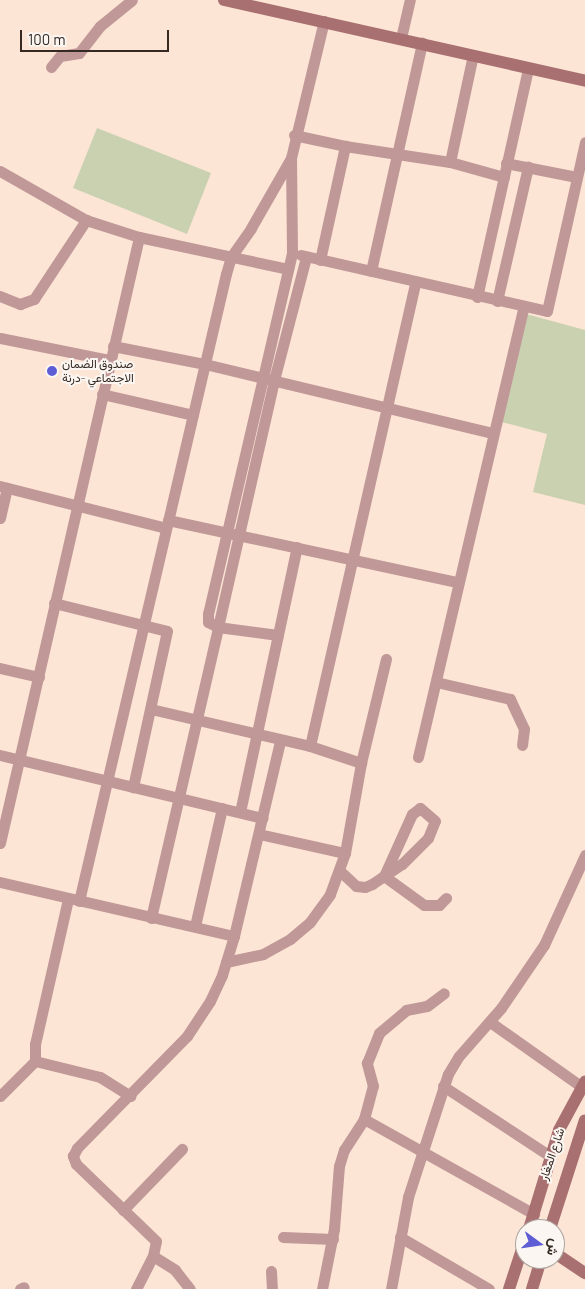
<!DOCTYPE html>
<meta charset="utf-8">
<style>
body{margin:0}
#map{position:relative;width:585px;height:1289px;overflow:hidden;background:#fce5d5;font-family:Barlow,Vazirmatn,sans-serif}
div>[style]{position:absolute}
.green>*{inset:0;background:#c9d1b1}
.street>*{height:11px;margin:-5.5px;padding:0 5.5px;transform-origin:5.5px;border-radius:5.5px;background:#c19898}
.secondary>*{height:12px;margin:-6px;padding:0 6px;transform-origin:6px;border-radius:6px;background:#a97071}
.dots>*{width:14px;height:14px;translate:-50% -50%;box-sizing:border-box;border:2px solid #fcf6f2;border-radius:50%}
span{translate:-50% -50%;white-space:nowrap;text-align:center;line-height:1.15;-webkit-text-stroke:4px #fcf6f2;paint-order:stroke}
.poi-label{font-size:12px;color:#352a23}
.left{translate:0 -50%;text-align:left}
.street-label{font-size:12px;color:#352a23}
.north{position:absolute;left:515px;top:1219px;width:50px;height:50px;box-sizing:border-box;background:#fcf6f2;border:1px solid #aca49f;border-radius:50%;rotate:104deg;font-size:14px;font-weight:700;line-height:20px;text-align:center;color:#352a23}
.north::after{content:'';display:block;margin:auto;width:18px;height:22px;background:#5e5dd5;clip-path:polygon(50% 0,100% 100%,50% 72%,0 100%)}
.scale{position:absolute;left:20px;top:30px;width:149px;height:22px;box-sizing:border-box;border:2px solid #352a23;border-top:0;padding-left:6px;font-size:15px;line-height:18px;white-space:nowrap;color:#352a23;-webkit-text-stroke:4px #fcf6f2;paint-order:stroke}
</style>
<div id="map">
<div class="green">
<div style="clip-path:polygon(97px 128px,211px 173px,187px 234px,73px 188px)"></div>
<div style="clip-path:polygon(526px 314px,585px 330px,585px 505px,533px 492px,547px 434px,502px 422px)"></div>
</div>
<div class="street">
<div style="left:401px;top:38px;width:39px;rotate:-77deg"></div>
<div style="left:51px;top:67px;width:14px;rotate:-51deg"></div>
<div style="left:60px;top:56px;width:19px;rotate:-9deg"></div>
<div style="left:79px;top:53px;width:34px;rotate:-52deg"></div>
<div style="left:100px;top:26px;width:41px;rotate:-39.1deg"></div>
<div style="left:294px;top:135px;width:52px;rotate:12.2deg"></div>
<div style="left:345px;top:146px;width:106px;rotate:8.7deg"></div>
<div style="left:450px;top:162px;width:56px;rotate:15.5deg"></div>
<div style="left:450px;top:162px;width:109px;rotate:-77.9deg"></div>
<div style="left:506px;top:163px;width:72px;rotate:11.2deg"></div>
<div style="left:0;top:171px;width:99px;rotate:29.7deg"></div>
<div style="left:86px;top:220px;width:56px;rotate:17.8deg"></div>
<div style="left:301px;top:255px;width:252px;rotate:12.8deg"></div>
<div style="left:547px;top:311px;width:173px;rotate:-77.3deg"></div>
<div style="left:320px;top:260px;width:117px;rotate:-77.6deg"></div>
<div style="left:371px;top:271px;width:234px;rotate:-77.4deg"></div>
<div style="left:0;top:296px;width:22px;rotate:22deg"></div>
<div style="left:20px;top:304px;width:15px;rotate:-20deg"></div>
<div style="left:34px;top:299px;width:95px;rotate:-56.6deg"></div>
<div style="left:477px;top:297px;width:235px;rotate:-77.4deg"></div>
<div style="left:497px;top:301px;width:138px;rotate:-77deg"></div>
<div style="left:0;top:338px;width:111px;rotate:11.4deg"></div>
<div style="left:113px;top:346px;width:94px;rotate:11.1deg"></div>
<div style="left:205px;top:364px;width:296px;rotate:13.5deg"></div>
<div style="left:102px;top:394px;width:93px;rotate:13deg"></div>
<div style="left:0;top:486px;width:171px;rotate:14.2deg"></div>
<div style="left:0;top:518px;width:31px;rotate:-77deg"></div>
<div style="left:168px;top:520px;width:297px;rotate:12.1deg"></div>
<div style="left:54px;top:603px;width:116px;rotate:13.9deg"></div>
<div style="left:167px;top:631px;width:160px;rotate:102.3deg"></div>
<div style="left:278px;top:635px;width:61px;rotate:-172.4deg"></div>
<div style="left:218px;top:627px;width:253px;rotate:-77.2deg"></div>
<div style="left:274px;top:380px;width:127px;rotate:-75.4deg"></div>
<div style="left:0;top:668px;width:40px;rotate:13deg"></div>
<div style="left:436px;top:682px;width:76px;rotate:12.9deg"></div>
<div style="left:510px;top:699px;width:33px;rotate:65deg"></div>
<div style="left:524px;top:729px;width:16px;rotate:97deg"></div>
<div style="left:151px;top:709px;width:163px;rotate:13.1deg"></div>
<div style="left:310px;top:746px;width:54px;rotate:18.4deg"></div>
<div style="left:310px;top:746px;width:476px;rotate:-77.2deg"></div>
<div style="left:0;top:755px;width:270px;rotate:13.5deg"></div>
<div style="left:418px;top:757px;width:463px;rotate:-76.8deg"></div>
<div style="left:240px;top:812px;width:271px;rotate:-77.9deg"></div>
<div style="left:259px;top:834px;width:88px;rotate:12.5deg"></div>
<div style="left:0;top:843px;width:622px;rotate:-77.08deg"></div>
<div style="left:139px;top:237px;width:152px;rotate:12.1deg"></div>
<div style="left:340px;top:871px;width:22px;rotate:43deg"></div>
<div style="left:356px;top:886px;width:9px;rotate:6deg"></div>
<div style="left:365px;top:887px;width:8px;rotate:-23deg"></div>
<div style="left:372px;top:884px;width:36px;rotate:-34deg"></div>
<div style="left:402px;top:864px;width:37px;rotate:-45deg"></div>
<div style="left:428px;top:838px;width:18px;rotate:-68deg"></div>
<div style="left:435px;top:821px;width:20px;rotate:-139deg"></div>
<div style="left:420px;top:808px;width:10px;rotate:143deg"></div>
<div style="left:412px;top:814px;width:68px;rotate:114.3deg"></div>
<div style="left:384px;top:876px;width:49px;rotate:35.9deg"></div>
<div style="left:424px;top:905px;width:15px"></div>
<div style="left:439px;top:905px;width:10px;rotate:-45deg"></div>
<div style="left:0;top:882px;width:240px;rotate:13deg"></div>
<div style="left:68px;top:899px;width:149px;rotate:102.8deg"></div>
<div style="left:35px;top:1044px;width:17px;rotate:90deg"></div>
<div style="left:35px;top:1061px;width:67px;rotate:13.8deg"></div>
<div style="left:100px;top:1077px;width:36px;rotate:32deg"></div>
<div style="left:79px;top:901px;width:644px;rotate:-76.81deg"></div>
<div style="left:226px;top:274px;width:18px;rotate:-74deg"></div>
<div style="left:231px;top:257px;width:35px;rotate:-55deg"></div>
<div style="left:251px;top:228px;width:78px;rotate:-60.2deg"></div>
<div style="left:151px;top:918px;width:299px;rotate:-77deg"></div>
<div style="left:218px;top:627px;width:11px;rotate:-153deg"></div>
<div style="left:208px;top:622px;width:8px;rotate:-90deg"></div>
<div style="left:208px;top:614px;width:372px;rotate:-76.9deg"></div>
<div style="left:292px;top:252px;width:94px;rotate:-90.6deg"></div>
<div style="left:291px;top:158px;width:141px;rotate:-76.5deg"></div>
<div style="left:195px;top:926px;width:121px;rotate:-77.1deg"></div>
<div style="left:226px;top:962px;width:38px;rotate:-12deg"></div>
<div style="left:263px;top:954px;width:31px;rotate:-29deg"></div>
<div style="left:290px;top:939px;width:26px;rotate:-40deg"></div>
<div style="left:310px;top:922px;width:34px;rotate:-54deg"></div>
<div style="left:330px;top:894px;width:44px;rotate:-69.9deg"></div>
<div style="left:345px;top:853px;width:91px;rotate:-79.9deg"></div>
<div style="left:361px;top:763px;width:107px;rotate:-76.5deg"></div>
<div style="left:490px;top:1022px;width:113px;rotate:35.2deg"></div>
<div style="left:443px;top:1086px;width:128px;rotate:33.2deg"></div>
<div style="left:0;top:1096px;width:49px;rotate:-45deg"></div>
<div style="left:364px;top:1119px;width:34px;rotate:-75deg"></div>
<div style="left:373px;top:1086px;width:24px;rotate:-105deg"></div>
<div style="left:367px;top:1063px;width:32px;rotate:-68deg"></div>
<div style="left:379px;top:1033px;width:35px;rotate:-40deg"></div>
<div style="left:406px;top:1010px;width:21px;rotate:-11deg"></div>
<div style="left:427px;top:1006px;width:21px;rotate:-37deg"></div>
<div style="left:123px;top:1210px;width:85px;rotate:-46deg"></div>
<div style="left:283px;top:1237px;width:50px;rotate:2.3deg"></div>
<div style="left:400px;top:1237px;width:103px;rotate:30.3deg"></div>
<div style="left:153px;top:1256px;width:26px;rotate:32deg"></div>
<div style="left:175px;top:1270px;width:24px;rotate:52deg"></div>
<div style="left:271px;top:1271px;width:18px;rotate:87deg"></div>
<div style="left:20px;top:1289px;width:4px;rotate:-27deg"></div>
<div style="left:136px;top:1289px;width:37px;rotate:-63deg"></div>
<div style="left:153px;top:1256px;width:15px;rotate:-79deg"></div>
<div style="left:156px;top:1241px;width:111px;rotate:-136.1deg"></div>
<div style="left:76px;top:1164px;width:9px;rotate:-111deg"></div>
<div style="left:73px;top:1156px;width:9px;rotate:-63deg"></div>
<div style="left:77px;top:1148px;width:157px;rotate:-45.5deg"></div>
<div style="left:187px;top:1036px;width:42px;rotate:-56.7deg"></div>
<div style="left:210px;top:1001px;width:29px;rotate:-65deg"></div>
<div style="left:222px;top:975px;width:41px;rotate:-72.9deg"></div>
<div style="left:234px;top:936px;width:200px;rotate:-76.7deg"></div>
<div style="left:322px;top:1289px;width:61px;rotate:-78.7deg"></div>
<div style="left:334px;top:1229px;width:63px;rotate:-85.5deg"></div>
<div style="left:339px;top:1166px;width:17px;rotate:-73deg"></div>
<div style="left:344px;top:1150px;width:37px;rotate:-57deg"></div>
<div style="left:364px;top:1119px;width:195px;rotate:29.2deg"></div>
<div style="left:391px;top:1289px;width:94px;rotate:-79.5deg"></div>
<div style="left:408px;top:1197px;width:129px;rotate:-72deg"></div>
<div style="left:448px;top:1074px;width:21px;rotate:-59deg"></div>
<div style="left:459px;top:1056px;width:64px;rotate:-48.8deg"></div>
<div style="left:501px;top:1008px;width:76px;rotate:-55.7deg"></div>
<div style="left:544px;top:945px;width:99px;rotate:-65.5deg"></div>
</div>
<div class="secondary">
<div style="left:224px;top:0;width:370px;rotate:12.6deg"></div>
<div style="left:529px;top:1229px;width:103px;rotate:-73.1deg"></div>
<div style="left:559px;top:1130px;width:55px;rotate:-61.6deg"></div>
<div style="left:550px;top:1229px;width:114px;rotate:-72.2deg"></div>
<div style="left:555px;top:1253px;width:36px;rotate:34deg"></div>
<div style="left:509px;top:1289px;width:52px;rotate:-71.9deg"></div>
<div style="left:532px;top:1289px;width:31px;rotate:-73deg"></div>
</div>
<div class="dots">
<div style="left:52px;top:371px;background:#5e5dd5"></div>
</div>
<div class="poi-label">
<span class="left" style="left:62px;top:371px">صندوق الضمان<br>الاجتماعي -درنة</span>
</div>
<div class="street-label">
<span style="left:552px;top:1154px;rotate:-71deg">شارع المغار</span>
</div>
<div class="north">ش</div>
<div class="scale">100 m</div>
</div>
